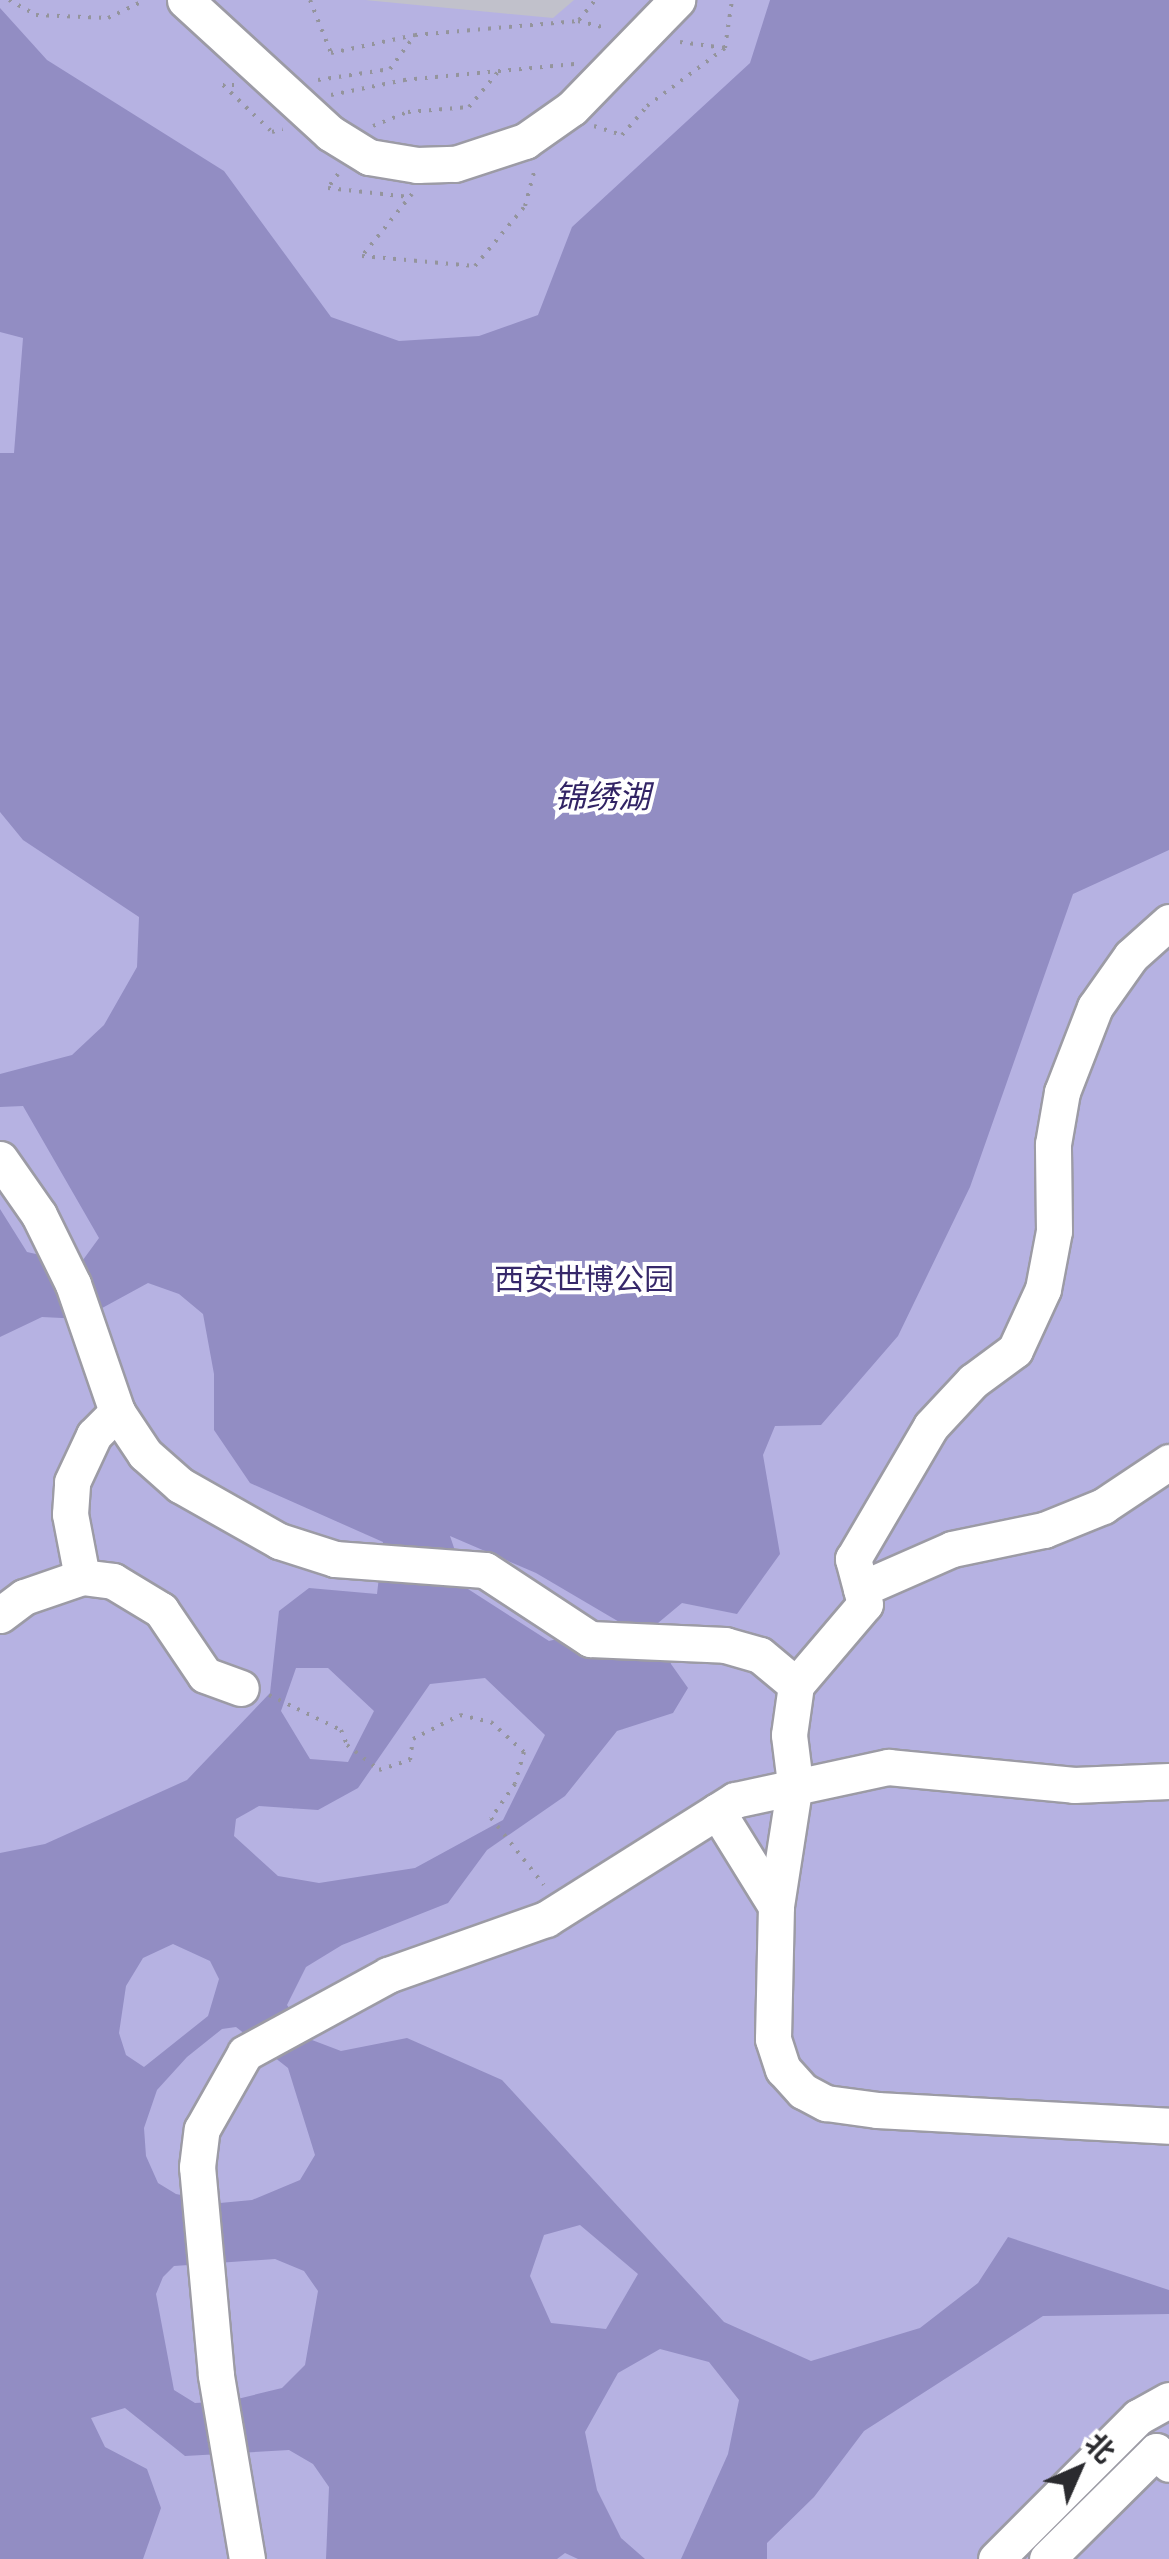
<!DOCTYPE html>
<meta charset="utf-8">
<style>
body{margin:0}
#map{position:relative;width:1169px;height:2559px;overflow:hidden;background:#dfdee9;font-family:Figtree,"Noto Sans SC",sans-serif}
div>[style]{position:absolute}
.green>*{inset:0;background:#b6b2e2}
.water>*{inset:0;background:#928dc3}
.building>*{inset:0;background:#c1c1cb}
.path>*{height:4px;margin-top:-2px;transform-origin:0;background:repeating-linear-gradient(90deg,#94949c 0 2.5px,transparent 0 10.5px)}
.roads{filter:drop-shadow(2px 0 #9c9ba5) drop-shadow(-2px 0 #9c9ba5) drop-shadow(0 2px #9c9ba5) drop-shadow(0 -2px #9c9ba5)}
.minor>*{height:35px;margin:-17.5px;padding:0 17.5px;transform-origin:17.5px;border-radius:17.5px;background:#fff}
span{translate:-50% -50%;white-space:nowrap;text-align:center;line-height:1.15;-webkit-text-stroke:8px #fff;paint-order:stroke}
.park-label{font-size:30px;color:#36286a}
.water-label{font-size:32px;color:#322465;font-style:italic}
.north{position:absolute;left:1029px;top:2419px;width:100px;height:100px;-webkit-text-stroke:8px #fff;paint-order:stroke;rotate:45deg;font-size:28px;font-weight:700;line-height:40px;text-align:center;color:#2b2b2f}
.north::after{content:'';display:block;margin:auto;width:35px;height:45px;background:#2b2b2f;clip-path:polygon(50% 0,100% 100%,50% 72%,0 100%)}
</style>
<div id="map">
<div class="green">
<div style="clip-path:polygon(0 0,1169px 0,1169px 2559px,0 2559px)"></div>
</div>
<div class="water">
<div style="clip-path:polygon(evenodd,770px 0,1169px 0,1169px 850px,1073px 894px,970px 1187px,898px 1336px,821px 1425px,775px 1426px,763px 1455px,780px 1554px,737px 1614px,682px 1603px,658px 1623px,671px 1664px,688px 1688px,673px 1713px,617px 1731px,565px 1796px,487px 1850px,448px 1903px,342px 1945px,306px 1967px,287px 2005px,312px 2040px,341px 2051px,407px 2038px,502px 2080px,724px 2322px,811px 2361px,920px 2328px,978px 2283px,1008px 2237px,1169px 2290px,1169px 2314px,1043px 2316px,864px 2431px,814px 2497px,767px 2543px,767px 2559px,681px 2559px,728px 2454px,739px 2400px,709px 2362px,660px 2349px,618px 2373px,585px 2432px,597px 2490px,621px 2538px,645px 2559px,578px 2559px,565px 2553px,557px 2559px,326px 2559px,329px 2487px,313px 2464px,289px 2450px,185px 2456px,125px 2408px,91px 2418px,105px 2447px,147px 2469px,161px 2508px,143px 2559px,0 2559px,0 1853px,45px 1844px,187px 1780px,270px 1693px,279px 1611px,309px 1588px,377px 1594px,383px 1542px,250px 1483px,214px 1430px,214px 1374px,203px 1314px,179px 1294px,148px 1283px,82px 1319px,42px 1317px,0 1337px,0 1209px,27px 1252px,80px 1264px,99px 1238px,23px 1106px,0 1107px,0 1074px,72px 1055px,104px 1025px,137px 967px,139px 917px,23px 840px,0 812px,0 453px,14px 453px,23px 338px,0 332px,0 8px,47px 60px,224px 171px,331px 317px,399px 341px,479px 336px,538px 315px,572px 227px,750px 63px,770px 0,450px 1536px,536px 1573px,621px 1623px,549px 1641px,468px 1589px,450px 1536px,770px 0,296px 1668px,328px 1668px,374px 1711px,348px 1762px,310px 1759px,281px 1711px,296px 1668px,770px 0,485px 1678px,545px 1735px,503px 1820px,415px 1868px,319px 1883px,278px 1876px,234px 1836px,236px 1819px,259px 1806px,318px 1810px,358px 1788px,430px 1684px,485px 1678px,770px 0,173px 1944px,210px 1961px,219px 1979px,208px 2016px,144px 2067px,126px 2055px,119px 2033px,126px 1986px,143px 1958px,173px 1944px,770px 0,236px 2027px,288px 2068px,315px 2155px,300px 2180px,252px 2200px,220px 2203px,176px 2194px,158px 2183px,146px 2156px,144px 2128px,157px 2090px,187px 2057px,222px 2029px,236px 2027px,770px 0,580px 2225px,638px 2274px,606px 2329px,551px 2323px,530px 2276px,544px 2235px,580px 2225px,770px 0,275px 2259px,304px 2271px,318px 2291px,305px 2365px,282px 2388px,229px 2401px,195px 2403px,174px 2390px,156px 2294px,163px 2277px,174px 2266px,275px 2259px)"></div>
</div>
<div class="building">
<div style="clip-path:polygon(365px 0,574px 0,553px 18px)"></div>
</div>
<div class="path">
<div style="left:9px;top:0;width:31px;rotate:29deg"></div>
<div style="left:36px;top:15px;width:72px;rotate:2.4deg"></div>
<div style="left:108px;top:18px;width:41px;rotate:-25.9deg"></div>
<div style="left:310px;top:0;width:57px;rotate:68.4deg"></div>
<div style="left:331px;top:53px;width:86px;rotate:-12.1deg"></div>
<div style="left:415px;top:35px;width:164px;rotate:-4.9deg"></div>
<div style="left:578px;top:21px;width:30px;rotate:14deg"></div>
<div style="left:579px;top:20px;width:26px;rotate:-51deg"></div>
<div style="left:680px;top:42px;width:45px;rotate:7.6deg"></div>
<div style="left:318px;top:80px;width:73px;rotate:-8.7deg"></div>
<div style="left:390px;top:69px;width:42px;rotate:-53.7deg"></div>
<div style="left:234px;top:85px;width:11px;rotate:180deg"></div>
<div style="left:223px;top:85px;width:68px;rotate:43.8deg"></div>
<div style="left:272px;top:132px;width:11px;rotate:-15deg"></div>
<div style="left:331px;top:95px;width:75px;rotate:-11.6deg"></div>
<div style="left:404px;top:80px;width:171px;rotate:-5.4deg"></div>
<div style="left:373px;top:126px;width:38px;rotate:-22deg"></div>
<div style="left:408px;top:112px;width:61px;rotate:-4.7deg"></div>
<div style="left:469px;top:107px;width:45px;rotate:-50.4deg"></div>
<div style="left:594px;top:126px;width:29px;rotate:18deg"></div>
<div style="left:622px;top:135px;width:38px;rotate:-49deg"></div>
<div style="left:647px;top:106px;width:97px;rotate:-36.6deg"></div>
<div style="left:725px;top:48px;width:49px;rotate:-81.7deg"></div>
<div style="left:338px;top:174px;width:17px;rotate:126deg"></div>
<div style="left:328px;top:188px;width:82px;rotate:6.3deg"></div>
<div style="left:412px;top:194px;width:80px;rotate:128.9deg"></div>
<div style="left:362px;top:256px;width:113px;rotate:5.1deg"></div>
<div style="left:475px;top:266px;width:78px;rotate:-50.2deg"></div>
<div style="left:525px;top:206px;width:38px;rotate:-75deg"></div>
<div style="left:269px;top:1695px;width:80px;rotate:25.9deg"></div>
<div style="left:341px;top:1730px;width:16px;rotate:68deg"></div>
<div style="left:347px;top:1745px;width:41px;rotate:38deg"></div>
<div style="left:379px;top:1770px;width:33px;rotate:-18deg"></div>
<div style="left:410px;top:1760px;width:21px;rotate:-82deg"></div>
<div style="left:413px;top:1739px;width:53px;rotate:-27.1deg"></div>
<div style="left:460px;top:1715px;width:32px;rotate:13deg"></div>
<div style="left:491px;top:1722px;width:45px;rotate:42.3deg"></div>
<div style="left:524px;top:1752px;width:33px;rotate:106deg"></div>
<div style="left:515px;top:1784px;width:42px;rotate:125.2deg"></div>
<div style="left:491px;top:1818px;width:85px;rotate:51.7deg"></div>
</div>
<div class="roads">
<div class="minor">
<div style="left:185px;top:0;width:197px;rotate:42.5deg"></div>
<div style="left:330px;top:133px;width:46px;rotate:31.6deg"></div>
<div style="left:369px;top:157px;width:49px;rotate:9.5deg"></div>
<div style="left:417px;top:165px;width:38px;rotate:-2deg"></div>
<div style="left:455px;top:164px;width:74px;rotate:-18.2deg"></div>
<div style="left:525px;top:141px;width:57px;rotate:-35.1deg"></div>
<div style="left:572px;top:108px;width:151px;rotate:-45.8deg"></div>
<div style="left:0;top:1159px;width:68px;rotate:55.1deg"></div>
<div style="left:39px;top:1215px;width:77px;rotate:63.8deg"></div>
<div style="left:73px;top:1284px;width:135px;rotate:71deg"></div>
<div style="left:117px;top:1412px;width:50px;rotate:56.3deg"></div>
<div style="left:145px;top:1454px;width:47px;rotate:41.5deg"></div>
<div style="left:180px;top:1485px;width:114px;rotate:29.5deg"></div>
<div style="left:279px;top:1541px;width:59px;rotate:17.8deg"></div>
<div style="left:335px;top:1559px;width:150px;rotate:4.2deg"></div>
<div style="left:485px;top:1570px;width:126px;rotate:33.3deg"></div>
<div style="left:590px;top:1639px;width:135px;rotate:2.5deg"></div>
<div style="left:725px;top:1645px;width:36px;rotate:16deg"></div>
<div style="left:760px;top:1655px;width:47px;rotate:39.8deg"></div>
<div style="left:796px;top:1685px;width:50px;rotate:98deg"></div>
<div style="left:789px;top:1735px;width:48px;rotate:82.9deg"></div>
<div style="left:795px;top:1783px;width:124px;rotate:98.8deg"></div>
<div style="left:776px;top:1906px;width:133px;rotate:91.3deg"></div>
<div style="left:773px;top:2039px;width:32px;rotate:72deg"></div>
<div style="left:783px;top:2069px;width:30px;rotate:48deg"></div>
<div style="left:803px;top:2091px;width:26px;rotate:28deg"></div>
<div style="left:826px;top:2103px;width:51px;rotate:7.8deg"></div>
<div style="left:877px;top:2110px;width:292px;rotate:3.1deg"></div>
<div style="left:82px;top:1577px;width:64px;rotate:-100.8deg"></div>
<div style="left:70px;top:1514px;width:32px;rotate:-86deg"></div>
<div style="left:72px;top:1482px;width:52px;rotate:-64.9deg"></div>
<div style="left:94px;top:1435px;width:33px;rotate:-45deg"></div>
<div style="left:861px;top:1589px;width:99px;rotate:-23.7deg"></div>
<div style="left:952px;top:1549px;width:94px;rotate:-11.7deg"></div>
<div style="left:1044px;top:1530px;width:64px;rotate:-22.1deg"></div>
<div style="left:1103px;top:1506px;width:79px;rotate:-33.7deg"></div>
<div style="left:0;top:1615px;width:30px;rotate:-37deg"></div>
<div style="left:24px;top:1597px;width:61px;rotate:-19deg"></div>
<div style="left:82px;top:1577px;width:31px;rotate:7deg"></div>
<div style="left:113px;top:1581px;width:56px;rotate:31.1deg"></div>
<div style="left:161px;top:1610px;width:78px;rotate:55.9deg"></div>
<div style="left:205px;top:1675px;width:38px;rotate:20deg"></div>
<div style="left:796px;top:1685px;width:106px;rotate:-49.6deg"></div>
<div style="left:865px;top:1604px;width:47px;rotate:-104.9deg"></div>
<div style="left:853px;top:1559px;width:154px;rotate:-59.6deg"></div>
<div style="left:931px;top:1426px;width:62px;rotate:-47deg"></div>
<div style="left:973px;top:1381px;width:52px;rotate:-36.4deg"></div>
<div style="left:1015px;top:1350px;width:67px;rotate:-65.3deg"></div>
<div style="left:1043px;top:1289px;width:59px;rotate:-79.3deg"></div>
<div style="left:1054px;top:1231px;width:87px;rotate:-90.7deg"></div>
<div style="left:1053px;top:1144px;width:53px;rotate:-80.2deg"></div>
<div style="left:1062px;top:1092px;width:91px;rotate:-68.8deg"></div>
<div style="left:1095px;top:1007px;width:62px;rotate:-54.8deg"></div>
<div style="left:1131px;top:956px;width:51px;rotate:-41.8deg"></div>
<div style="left:717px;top:1811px;width:112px;rotate:58.2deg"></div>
<div style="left:247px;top:2559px;width:187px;rotate:-99.6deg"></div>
<div style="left:216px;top:2375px;width:209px;rotate:-95.2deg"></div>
<div style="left:197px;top:2167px;width:38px;rotate:-83deg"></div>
<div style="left:202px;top:2129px;width:87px;rotate:-60.5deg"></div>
<div style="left:245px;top:2053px;width:163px;rotate:-28.6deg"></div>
<div style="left:388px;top:1975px;width:168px;rotate:-19.5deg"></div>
<div style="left:546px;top:1919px;width:223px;rotate:-32.2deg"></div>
<div style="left:735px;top:1800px;width:157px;rotate:-12.2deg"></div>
<div style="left:888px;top:1767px;width:187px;rotate:5.5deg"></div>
<div style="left:1074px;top:1785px;width:95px;rotate:-2.4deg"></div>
<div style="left:996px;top:2559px;width:201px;rotate:-45deg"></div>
<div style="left:1138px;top:2417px;width:35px;rotate:-29deg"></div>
<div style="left:1047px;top:2559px;width:153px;rotate:-44.7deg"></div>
<div style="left:1156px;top:2451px;width:18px;rotate:45deg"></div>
</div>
</div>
<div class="park-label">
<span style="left:584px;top:1280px">西安世博公园</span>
</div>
<div class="water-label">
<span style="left:602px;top:797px">锦绣湖</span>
</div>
<div class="north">北</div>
</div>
